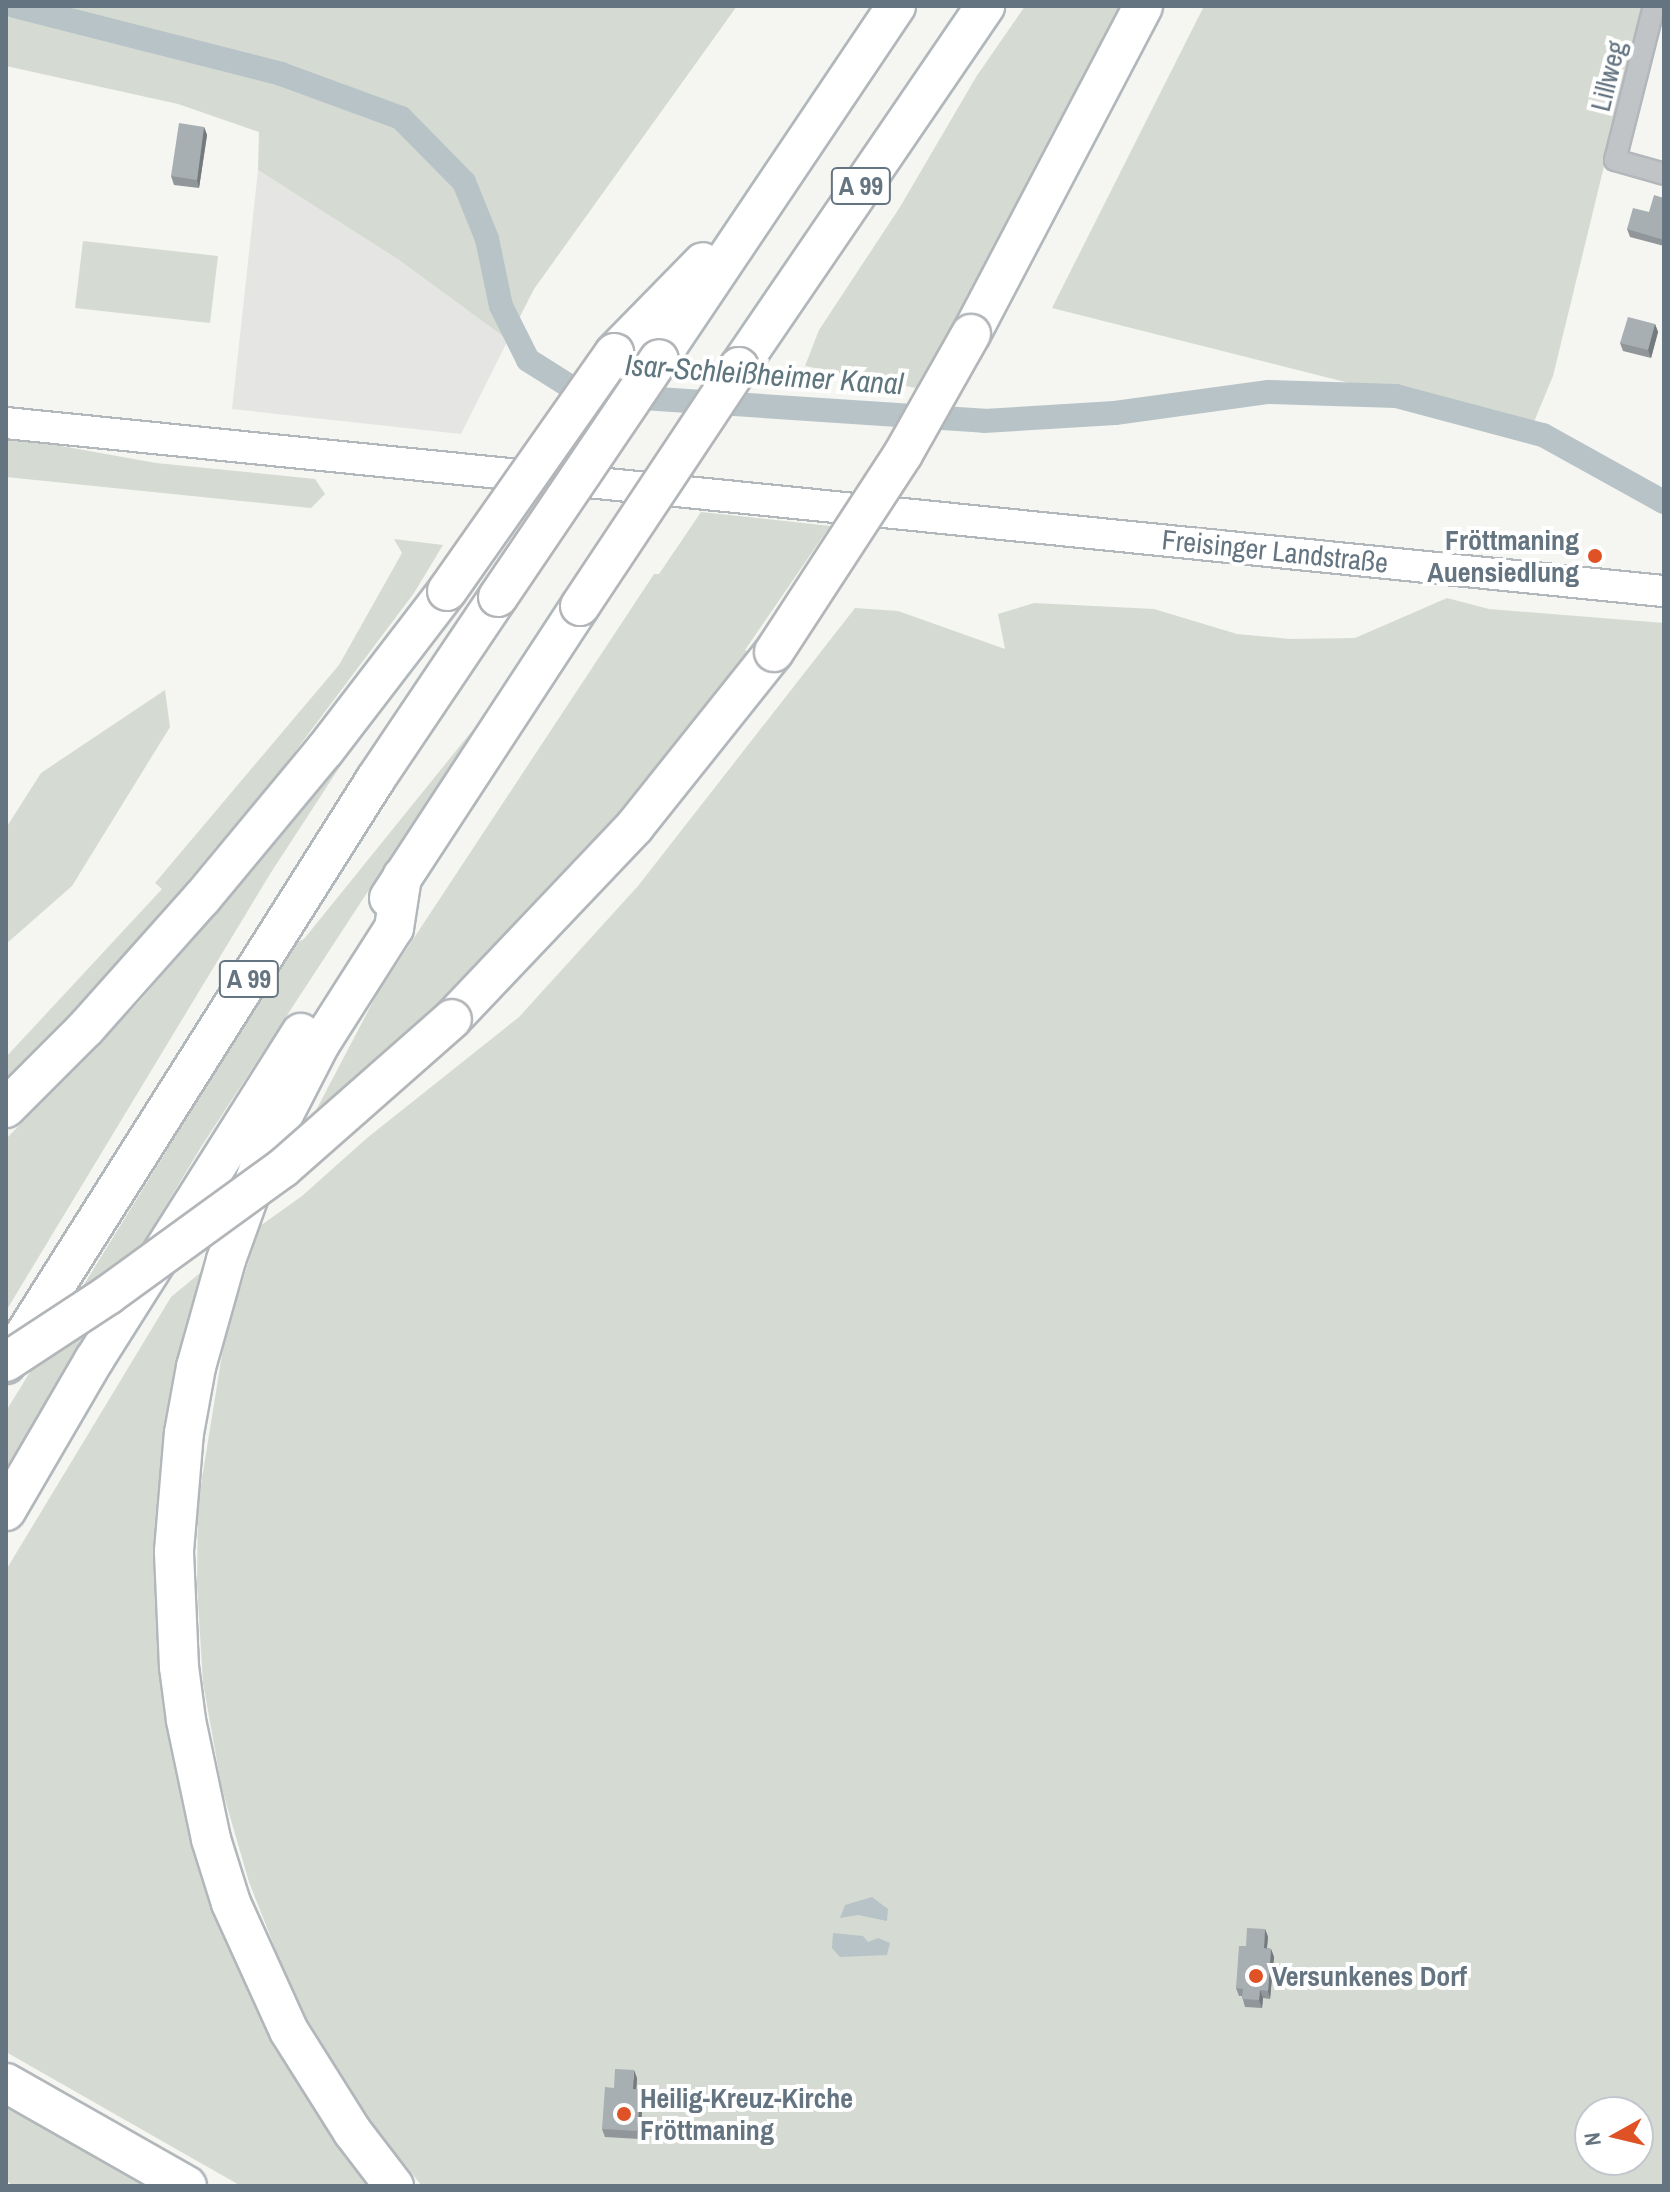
<!DOCTYPE html>
<meta charset="utf-8">
<style>
body{margin:0}
#map{position:relative;width:1670px;height:2192px;overflow:hidden;background:#f5f5f1;font-family:"Archivo Narrow",sans-serif}
div>[style]{position:absolute}
.built>*{inset:0;background:#e5e6e4}
.green>*{inset:0;background:#d5dbd2}
.water>*{inset:0;background:#b7c3c7}
.canal>*{height:24px;margin:-12px;padding:0 12px;transform-origin:12px;border-radius:12px;background:#b7c3c7}
.roads{filter:drop-shadow(2px 0 #b2b7bb) drop-shadow(-2px 0 #b2b7bb) drop-shadow(0 2px #b2b7bb) drop-shadow(0 -2px #b2b7bb)}
.street>*{height:20px;margin:-10px;padding:0 10px;transform-origin:10px;border-radius:10px;background:#c0c4c7}
.secondary>*{height:30px;margin:-15px;padding:0 15px;transform-origin:15px;border-radius:15px;background:#fff}
.highway>*{height:38px;margin:-19px;padding:0 19px;transform-origin:19px;border-radius:19px;background:#fff}
.bridges{filter:drop-shadow(2px 0 #b3b6b9) drop-shadow(-2px 0 #b3b6b9) drop-shadow(0 2px #b3b6b9) drop-shadow(0 -2px #b3b6b9)}
.highway-bridge>*{height:38px;margin:-19px;padding:0 19px;transform-origin:19px;border-radius:19px;background:#fff}
.wall>*{inset:0;background:#90969a}
.shaded-wall>*{inset:0;background:#757a7d}
.building>*{inset:0;background:#a7afb3}
.dots>*{width:22px;height:22px;translate:-50% -50%;box-sizing:border-box;border:4px solid #fff;border-radius:50%}
span{translate:-50% -50%;white-space:nowrap;text-align:center;line-height:1.15;-webkit-text-stroke:8px #fff;paint-order:stroke}
.shield-label span{padding:2px 6px;background:#fff;border:2px solid;border-radius:6px;-webkit-text-stroke-width:0}
.shield-label{font-size:26px;color:#647481;font-weight:700}
.street-label{font-size:28px;color:#647481}
.poi-label{font-size:28px;color:#647481;font-weight:700}
.right{translate:-100% -50%;text-align:right}
.left{translate:0 -50%;text-align:left}
.water-label{font-size:30px;color:#5f767f;font-style:italic}
.frame{position:absolute;inset:0;border:8px solid #647481;pointer-events:none}
.north{position:absolute;left:1574px;top:2096px;width:80px;height:80px;box-sizing:border-box;background:#fff;border:2px solid #c1c7cd;border-radius:50%;rotate:262deg;font-size:22px;font-weight:700;line-height:32px;text-align:center;color:#647481}
.north::after{content:'';display:block;margin:auto;width:28px;height:36px;background:#df5226;clip-path:polygon(50% 0,100% 100%,50% 72%,0 100%)}
</style>
<div id="map">
<div class="built">
<div style="clip-path:polygon(258px 170px,399px 260px,508px 340px,461px 434px,232px 409px)"></div>
</div>
<div class="green">
<div style="clip-path:polygon(6px 6px,737px 6px,534px 289px,508px 340px,399px 260px,258px 170px,259px 132px,178px 104px,6px 66px)"></div>
<div style="clip-path:polygon(1025px 6px,1126px 6px,959px 329px,916px 388px,805px 366px,819px 330px,900px 207px,976px 77px)"></div>
<div style="clip-path:polygon(1204px 6px,1643px 6px,1553px 376px,1531px 429px,1052px 308px)"></div>
<div style="clip-path:polygon(83px 241px,218px 256px,210px 323px,75px 308px)"></div>
<div style="clip-path:polygon(6px 440px,50px 444px,156px 463px,315px 479px,325px 494px,311px 508px,6px 477px)"></div>
<div style="clip-path:polygon(701px 512px,830px 526px,745px 650px,754px 655px,701px 725px,444px 1010px,311px 1120px,377px 994px,654px 574px,659px 574px)"></div>
<div style="clip-path:polygon(394px 539px,443px 545px,414px 593px,285px 765px,119px 963px,6px 1081px,6px 1057px,162px 889px,155px 883px,339px 665px,402px 553px)"></div>
<div style="clip-path:polygon(evenodd,1447px 598px,1489px 609px,1664px 623px,1664px 2186px,422px 2186px,368px 2119px,295px 1999px,249px 1882px,222px 1789px,203px 1683px,197px 1585px,198px 1503px,225px 1336px,260px 1226px,302px 1196px,367px 1138px,519px 1017px,638px 886px,855px 608px,898px 611px,1005px 649px,998px 614px,1034px 603px,1154px 609px,1237px 634px,1290px 639px,1355px 638px,1447px 598px,1590px 2112px,1638px 2112px,1638px 2160px,1590px 2160px,1590px 2112px)"></div>
<div style="clip-path:polygon(165px 690px,170px 727px,72px 886px,6px 944px,6px 828px,41px 773px)"></div>
<div style="clip-path:polygon(476px 726px,201px 1147px,6px 1472px,6px 1411px,294px 944px,304px 939px)"></div>
<div style="clip-path:polygon(334px 759px,341px 765px,270px 874px,6px 1311px,6px 1139px,139px 1002px,235px 891px,310px 796px)"></div>
<div style="clip-path:polygon(217px 1259px,188px 1359px,187px 1777px,382px 2186px,241px 2186px,6px 2052px,6px 1570px,171px 1297px)"></div>
<div style="clip-path:polygon(6px 2099px,158px 2186px,13px 2186px,6px 2180px)"></div>
</div>
<div class="water">
<div style="clip-path:polygon(872px 1897px,888px 1909px,887px 1921px,858px 1915px,840px 1918px,845px 1905px)"></div>
<div style="clip-path:polygon(833px 1933px,863px 1936px,868px 1942px,878px 1938px,890px 1943px,887px 1955px,840px 1957px,832px 1948px)"></div>
</div>
<div class="canal">
<div style="left:15px;top:6px;width:275px;rotate:14.3deg"></div>
<div style="left:281px;top:74px;width:128px;rotate:20.1deg"></div>
<div style="left:401px;top:118px;width:90px;rotate:45.5deg"></div>
<div style="left:464px;top:182px;width:61px;rotate:68deg"></div>
<div style="left:487px;top:239px;width:68px;rotate:78.2deg"></div>
<div style="left:501px;top:306px;width:60px;rotate:63.4deg"></div>
<div style="left:528px;top:360px;width:64px;rotate:32.2deg"></div>
<div style="left:582px;top:394px;width:403px;rotate:3.8deg"></div>
<div style="left:984px;top:421px;width:131px;rotate:-3.5deg"></div>
<div style="left:1115px;top:413px;width:155px;rotate:-7.8deg"></div>
<div style="left:1269px;top:392px;width:127px;rotate:1.8deg"></div>
<div style="left:1396px;top:396px;width:152px;rotate:14.9deg"></div>
<div style="left:1543px;top:435px;width:138px;rotate:29deg"></div>
</div>
<div class="roads">
<div class="street">
<div style="left:1654px;top:6px;width:159px;rotate:104.2deg"></div>
<div style="left:1615px;top:160px;width:51px;rotate:15.9deg"></div>
</div>
<div class="secondary">
<div style="left:6px;top:423px;width:1666px;rotate:5.79deg"></div>
</div>
<div class="highway">
<div style="left:971px;top:334px;width:370px;rotate:-62.3deg"></div>
<div style="left:614px;top:353px;width:127px;rotate:-45.6deg"></div>
<div style="left:659px;top:359px;width:425px;rotate:-56.1deg"></div>
<div style="left:739px;top:367px;width:437px;rotate:-55.7deg"></div>
<div style="left:389px;top:898px;width:349px;rotate:-56.8deg"></div>
<div style="left:452px;top:1019px;width:266px;rotate:-46.5deg"></div>
<div style="left:635px;top:826px;width:223px;rotate:-51.4deg"></div>
<div style="left:6px;top:1108px;width:113px;rotate:-45deg"></div>
<div style="left:86px;top:1028px;width:174px;rotate:-48.3deg"></div>
<div style="left:202px;top:898px;width:192px;rotate:-50.3deg"></div>
<div style="left:325px;top:750px;width:200px;rotate:-52.5deg"></div>
<div style="left:6px;top:1364px;width:691px;rotate:-57.71deg"></div>
<div style="left:375px;top:780px;width:220px;rotate:-56.1deg"></div>
<div style="left:6px;top:1511px;width:175px;rotate:-59.8deg"></div>
<div style="left:94px;top:1360px;width:387px;rotate:-57.7deg"></div>
<div style="left:6px;top:2083px;width:208px;rotate:29.6deg"></div>
<div style="left:394px;top:2186px;width:69px;rotate:-127.4deg"></div>
<div style="left:352px;top:2131px;width:118px;rotate:-122.2deg"></div>
<div style="left:289px;top:2031px;width:141px;rotate:-114.4deg"></div>
<div style="left:231px;top:1903px;width:67px;rotate:-107.4deg"></div>
<div style="left:211px;top:1839px;width:122px;rotate:-101.9deg"></div>
<div style="left:186px;top:1720px;width:53px;rotate:-97.5deg"></div>
<div style="left:179px;top:1667px;width:116px;rotate:-92.5deg"></div>
<div style="left:174px;top:1551px;width:118px;rotate:-85.2deg"></div>
<div style="left:184px;top:1433px;width:67px;rotate:-79.7deg"></div>
<div style="left:196px;top:1367px;width:111px;rotate:-74.3deg"></div>
<div style="left:226px;top:1260px;width:118px;rotate:-70.2deg"></div>
<div style="left:266px;top:1149px;width:118px;rotate:-62.8deg"></div>
<div style="left:320px;top:1044px;width:138px;rotate:-57.5deg"></div>
<div style="left:394px;top:928px;width:52px;rotate:-81.1deg"></div>
</div>
</div>
<div class="bridges">
<div class="highway-bridge">
<div style="left:447px;top:591px;width:291px;rotate:-54.9deg"></div>
<div style="left:498px;top:597px;width:287px;rotate:-55.9deg"></div>
<div style="left:580px;top:606px;width:287px;rotate:-56.4deg"></div>
<div style="left:774px;top:652px;width:236px;rotate:-56.9deg"></div>
<div style="left:903px;top:454px;width:138px;rotate:-60.5deg"></div>
<div style="left:6px;top:1362px;width:122px;rotate:-33.3deg"></div>
<div style="left:108px;top:1295px;width:216px;rotate:-36deg"></div>
<div style="left:283px;top:1168px;width:225px;rotate:-41.4deg"></div>
</div>
</div>
<div class="wall">
<div style="clip-path:polygon(204px 127px,207px 135px,199px 188px,174px 185px,171px 176px)"></div>
<div style="clip-path:polygon(1664px 198px,1664px 246px,1630px 237px,1627px 229px,1649px 212px)"></div>
<div style="clip-path:polygon(1655px 324px,1658px 332px,1651px 358px,1623px 351px,1620px 343px)"></div>
<div style="clip-path:polygon(1265px 1929px,1268px 1937px,1267px 1948px,1271px 1949px,1274px 1957px,1270px 1999px,1263px 1998px,1262px 2008px,1245px 2007px,1242px 1996px,1239px 1996px,1236px 1988px,1246px 1946px)"></div>
<div style="clip-path:polygon(637px 2078px,636px 2089px,641px 2089px,643px 2097px,640px 2139px,605px 2137px,602px 2129px,614px 2088px)"></div>
</div>
<div class="shaded-wall">
<div style="clip-path:polygon(204px 127px,207px 135px,199px 188px,197px 180px)"></div>
<div style="clip-path:polygon(1655px 324px,1658px 332px,1651px 358px,1648px 350px)"></div>
<div style="clip-path:polygon(1265px 1929px,1268px 1937px,1266px 1956px,1264px 1948px)"></div>
<div style="clip-path:polygon(1271px 1949px,1274px 1957px,1270px 1999px,1268px 1991px)"></div>
<div style="clip-path:polygon(1260px 1990px,1263px 1998px,1262px 2008px,1259px 2000px)"></div>
<div style="clip-path:polygon(634px 2070px,637px 2078px,636px 2097px,633px 2089px)"></div>
<div style="clip-path:polygon(641px 2089px,643px 2097px,640px 2139px,637px 2131px)"></div>
</div>
<div class="building">
<div style="clip-path:polygon(179px 123px,204px 127px,197px 180px,171px 176px)"></div>
<div style="clip-path:polygon(1654px 195px,1664px 198px,1664px 240px,1627px 229px,1633px 208px,1649px 212px)"></div>
<div style="clip-path:polygon(1628px 317px,1655px 324px,1648px 350px,1620px 343px)"></div>
<div style="clip-path:polygon(1247px 1928px,1265px 1929px,1264px 1948px,1271px 1949px,1268px 1991px,1260px 1990px,1259px 2000px,1242px 1999px,1243px 1989px,1236px 1988px,1239px 1946px,1246px 1946px)"></div>
<div style="clip-path:polygon(615px 2069px,634px 2070px,633px 2089px,641px 2089px,637px 2131px,602px 2129px,605px 2087px,614px 2088px)"></div>
</div>
<div class="dots">
<div style="left:1595px;top:556px;background:#df5226"></div>
<div style="left:1256px;top:1976px;background:#df5226"></div>
<div style="left:624px;top:2114px;background:#df5226"></div>
</div>
<div class="shield-label">
<span style="left:861px;top:186px">A 99</span>
<span style="left:249px;top:979px">A 99</span>
</div>
<div class="street-label">
<span style="left:1608px;top:76px;rotate:-76deg">Lillweg</span>
<span style="left:1275px;top:551px;rotate:6deg">Freisinger Landstraße</span>
</div>
<div class="poi-label">
<span class="right" style="left:1579px;top:556px">Fröttmaning<br>Auensiedlung</span>
<span class="left" style="left:1272px;top:1976px">Versunkenes Dorf</span>
<span class="left" style="left:640px;top:2114px">Heilig-Kreuz-Kirche<br>Fröttmaning</span>
</div>
<div class="water-label">
<span style="left:764px;top:374px;rotate:4deg">Isar-Schleißheimer Kanal</span>
</div>
<div class="frame"></div>
<div class="north">N</div>
</div>
